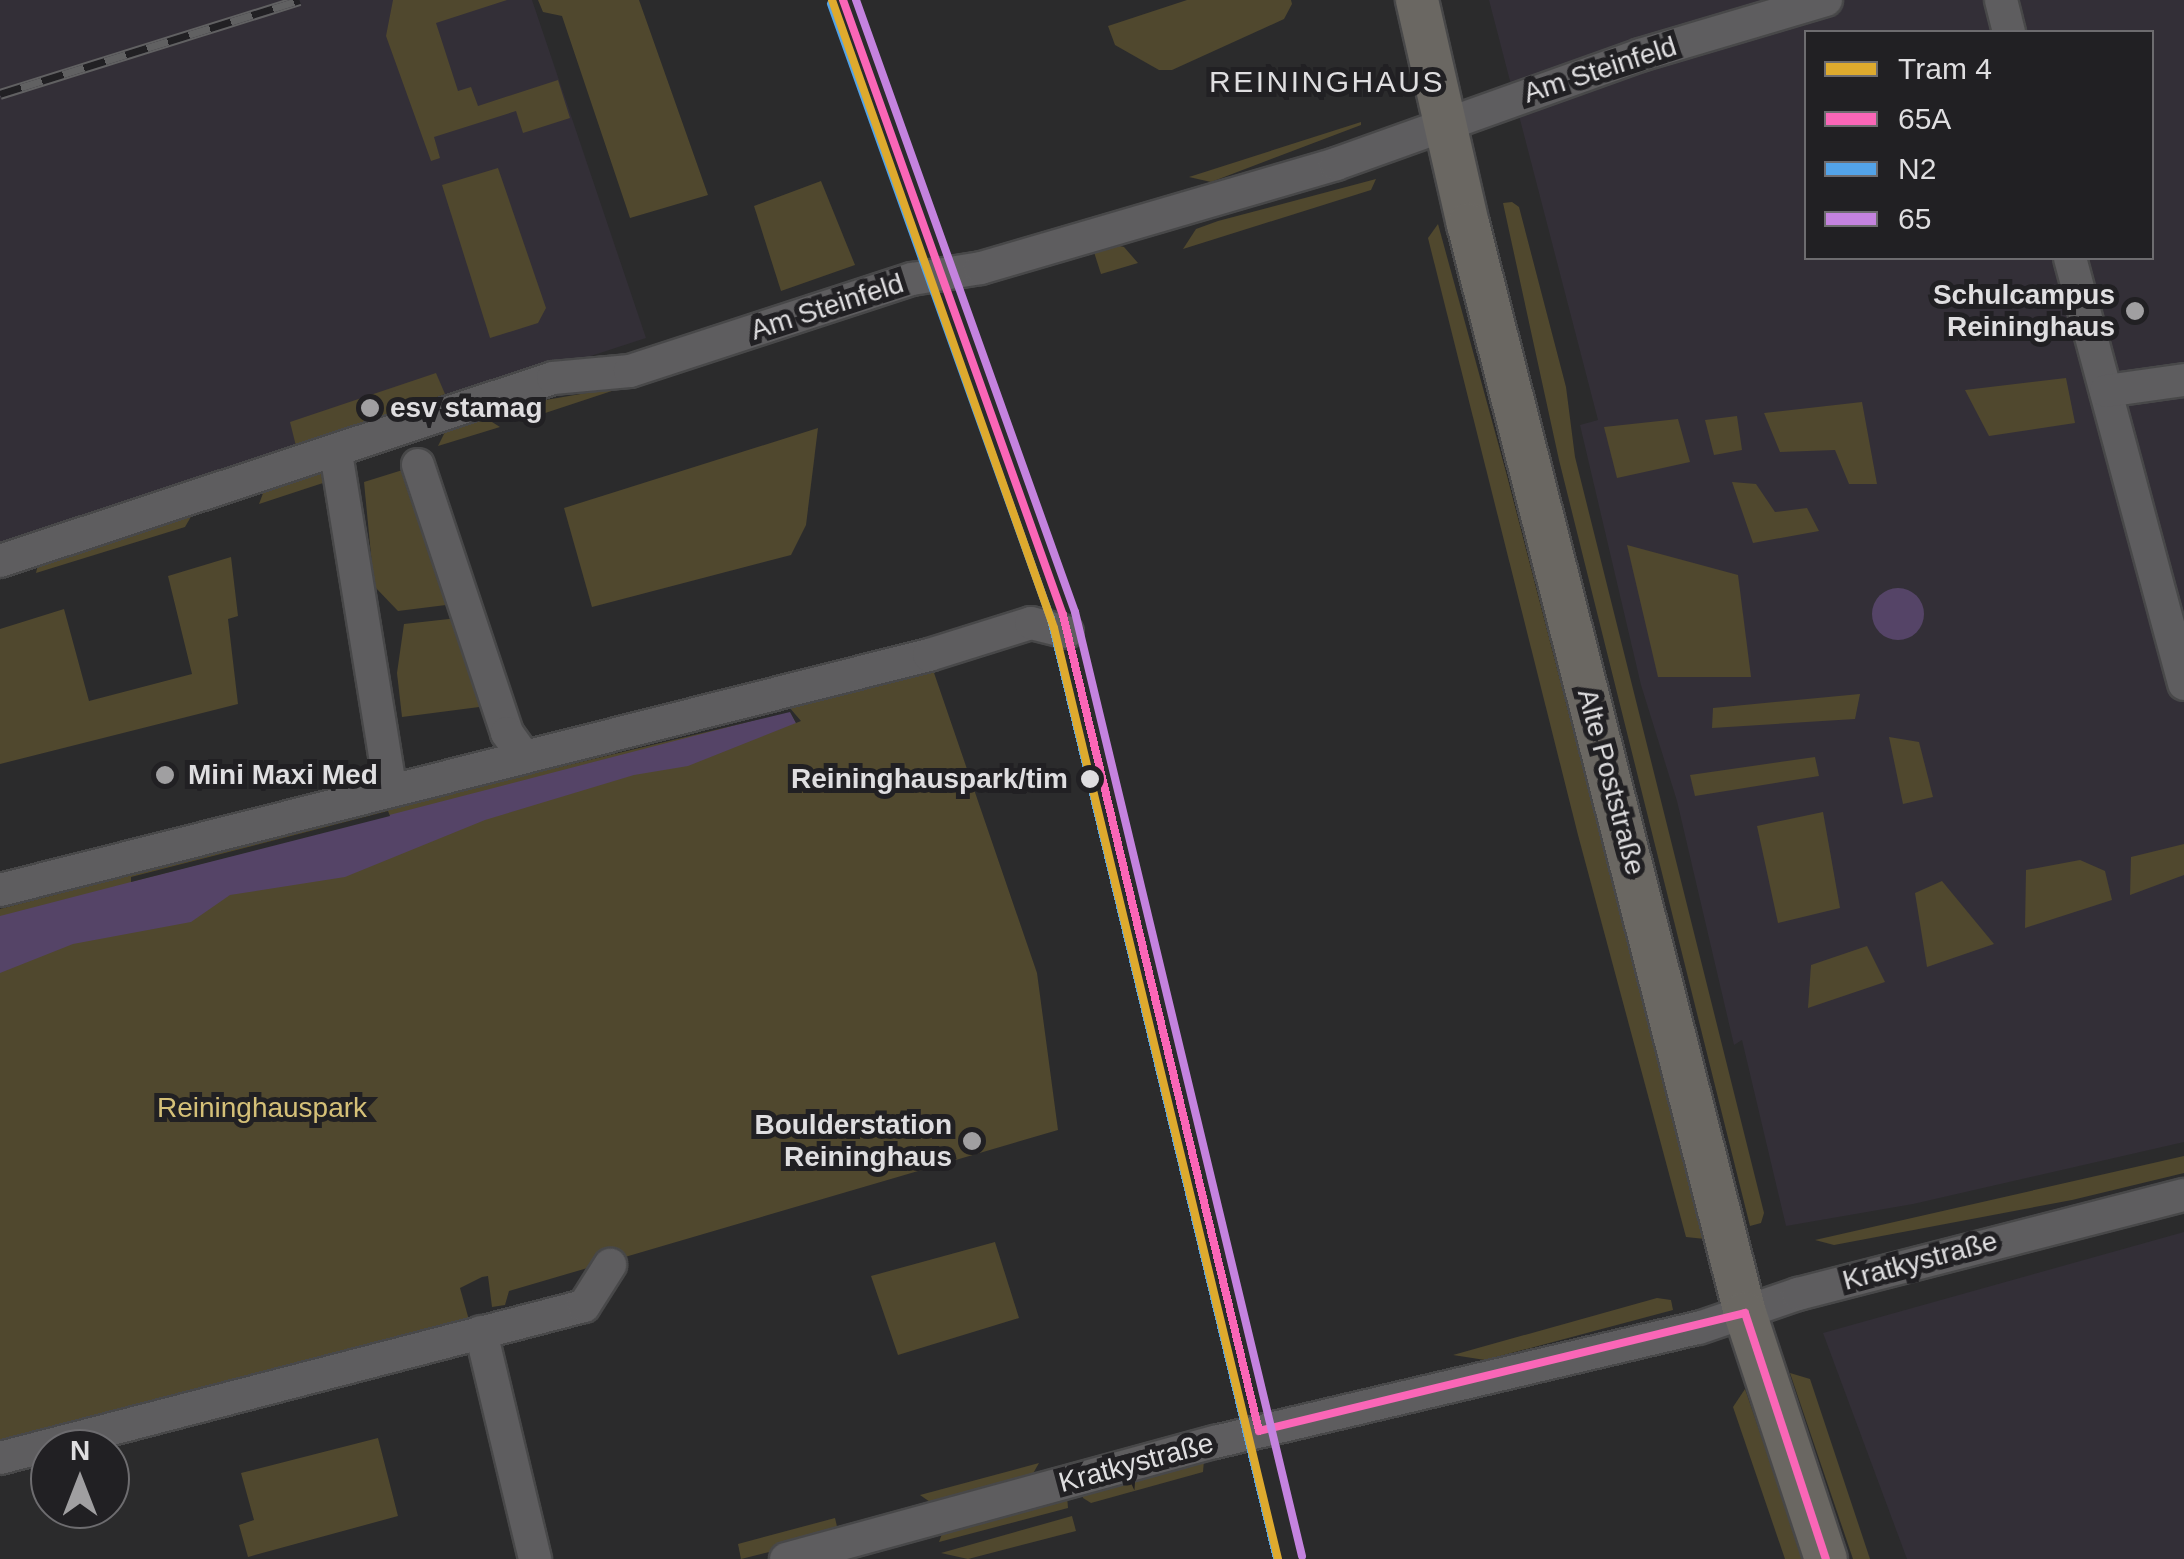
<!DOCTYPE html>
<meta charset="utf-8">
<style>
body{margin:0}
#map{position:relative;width:2184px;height:1559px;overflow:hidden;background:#2b2b2c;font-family:Helvetica,sans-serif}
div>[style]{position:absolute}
.built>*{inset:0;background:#332f37}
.green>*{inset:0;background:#50482e}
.water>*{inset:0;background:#554467}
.round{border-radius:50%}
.pier>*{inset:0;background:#2b2b2c}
.roads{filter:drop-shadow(2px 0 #484849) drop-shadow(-2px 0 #484849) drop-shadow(0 2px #484849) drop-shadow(0 -2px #484849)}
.minor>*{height:32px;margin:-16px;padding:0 16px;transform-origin:16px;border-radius:16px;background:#5e5d5f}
.major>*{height:42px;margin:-21px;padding:0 21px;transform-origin:21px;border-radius:21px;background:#6a6762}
.rail>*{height:11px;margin-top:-5.5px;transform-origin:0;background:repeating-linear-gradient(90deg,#212023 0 22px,#616162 0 44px);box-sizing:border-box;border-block:2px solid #616162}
.bus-1>*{height:8px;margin:-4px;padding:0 4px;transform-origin:4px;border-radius:4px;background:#fa66b7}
.bus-2>*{height:8px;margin:-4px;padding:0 4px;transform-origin:4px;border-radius:4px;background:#53a3e8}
.bus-3>*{height:8px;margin:-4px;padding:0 4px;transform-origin:4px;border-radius:4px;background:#c483df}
.tram-1>*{height:8px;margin:-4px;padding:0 4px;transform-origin:4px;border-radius:4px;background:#deaa2e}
.dots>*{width:28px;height:28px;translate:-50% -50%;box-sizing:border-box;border:5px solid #212023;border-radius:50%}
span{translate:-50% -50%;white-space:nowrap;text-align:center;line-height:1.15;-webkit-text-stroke:10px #212023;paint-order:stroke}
.street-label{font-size:28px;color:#dfdee0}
.poi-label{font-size:28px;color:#dfdee0;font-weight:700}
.right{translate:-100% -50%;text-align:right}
.left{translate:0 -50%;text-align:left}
.stop-label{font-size:28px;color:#dfdee0;font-weight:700}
.park-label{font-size:28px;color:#d5c078}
.neighbourhood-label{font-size:30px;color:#dfdee0;letter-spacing:2.5px}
.legend{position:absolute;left:1804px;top:30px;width:350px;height:230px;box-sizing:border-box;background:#212023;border:2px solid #6d6c6f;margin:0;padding:12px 18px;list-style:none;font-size:30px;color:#dfdee0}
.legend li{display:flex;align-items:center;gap:20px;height:50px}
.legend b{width:50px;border:2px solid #6d6c6f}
.north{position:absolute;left:30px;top:1429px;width:100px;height:100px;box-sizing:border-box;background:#212023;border:2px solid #6d6c6f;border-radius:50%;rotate:0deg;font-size:28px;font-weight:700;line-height:40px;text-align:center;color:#dfdee0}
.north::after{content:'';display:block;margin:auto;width:35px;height:45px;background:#a09fa1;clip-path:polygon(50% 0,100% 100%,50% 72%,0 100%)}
</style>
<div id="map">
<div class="built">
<div style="clip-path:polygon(0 0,532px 0,646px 338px,0 549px)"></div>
<div style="clip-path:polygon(evenodd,1489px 0,2184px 0,2184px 1142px,1913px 1204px,1786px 1226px,1742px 1040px,1734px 1045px,1677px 801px,1641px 685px,1580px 425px,1598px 420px,1489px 0,1806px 32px,2152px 32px,2152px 258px,1806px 258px,1806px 32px)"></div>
<div style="clip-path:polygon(2184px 1232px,2184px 1559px,1907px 1559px,1823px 1333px)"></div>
</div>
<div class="green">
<div style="clip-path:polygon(393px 0,507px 0,436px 23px,458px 91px,471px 87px,478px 106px,558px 80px,570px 118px,523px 133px,516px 111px,434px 137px,440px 158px,431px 161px,386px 36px)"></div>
<div style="clip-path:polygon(538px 0,639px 0,708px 195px,630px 218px,562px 16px,543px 12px)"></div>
<div style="clip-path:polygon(1187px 0,1291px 0,1292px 4px,1284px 19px,1172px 70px,1159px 70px,1115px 45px,1108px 26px)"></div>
<div style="clip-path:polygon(1361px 125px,1211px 182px,1189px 177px,1361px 122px)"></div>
<div style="clip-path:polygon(498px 168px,546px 308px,538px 323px,490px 338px,442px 185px)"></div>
<div style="clip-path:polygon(1376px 179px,1371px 190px,1183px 249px,1196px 229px,1218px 221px)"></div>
<div style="clip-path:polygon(821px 181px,855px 265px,781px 291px,754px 206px)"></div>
<div style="clip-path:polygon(1512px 202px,1519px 207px,1566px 387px,1575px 457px,1764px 1213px,1761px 1223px,1750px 1226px,1559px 460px,1503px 203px)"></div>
<div style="clip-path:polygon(1438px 224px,1506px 472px,1705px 1239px,1686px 1237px,1578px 835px,1428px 238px)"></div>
<div style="clip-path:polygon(1111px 244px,1124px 247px,1138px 263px,1101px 274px,1093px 249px)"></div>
<div style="clip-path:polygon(436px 373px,445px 394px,297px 450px,290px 422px)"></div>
<div style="clip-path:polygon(2066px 378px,2075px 423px,1989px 436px,1965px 390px)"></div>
<div style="clip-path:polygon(627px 386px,530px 418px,534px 402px)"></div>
<div style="clip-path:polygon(1862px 402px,1877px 484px,1849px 484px,1835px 450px,1780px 452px,1764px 413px)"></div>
<div style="clip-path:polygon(1737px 416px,1742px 450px,1714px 455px,1705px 420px)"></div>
<div style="clip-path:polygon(484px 417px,500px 427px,438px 446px,446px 430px)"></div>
<div style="clip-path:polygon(1678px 419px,1690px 462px,1617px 478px,1604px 427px)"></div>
<div style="clip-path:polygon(818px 428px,806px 525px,791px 555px,592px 607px,564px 508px)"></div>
<div style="clip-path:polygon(409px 468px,454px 604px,398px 611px,374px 586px,364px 482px)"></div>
<div style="clip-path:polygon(323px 472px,323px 483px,259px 504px,265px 488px)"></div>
<div style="clip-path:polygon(1732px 482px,1756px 484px,1775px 512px,1807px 508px,1819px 531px,1753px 543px)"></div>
<div style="clip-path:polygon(196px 508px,185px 527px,36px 573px,39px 560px)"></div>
<div style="clip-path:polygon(1627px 545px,1738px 575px,1751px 677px,1658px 677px)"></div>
<div style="clip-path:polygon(231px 557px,238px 616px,228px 619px,238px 704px,0 764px,0 629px,64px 609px,89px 701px,192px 674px,168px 576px)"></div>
<div style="clip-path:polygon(458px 618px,487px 706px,402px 717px,397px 673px,404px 624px)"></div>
<div style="clip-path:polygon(932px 667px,1037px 973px,1058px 1130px,509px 1291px,505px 1305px,492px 1307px,488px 1276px,482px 1277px,460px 1288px,469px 1320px,0 1446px,0 909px)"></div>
<div style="clip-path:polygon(1860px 694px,1855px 719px,1712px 728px,1713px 708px)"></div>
<div style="clip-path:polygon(1889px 737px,1919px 742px,1933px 797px,1903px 804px)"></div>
<div style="clip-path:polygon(1815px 757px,1819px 776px,1695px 796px,1690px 775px)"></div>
<div style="clip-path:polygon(1823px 812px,1840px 908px,1778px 923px,1757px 826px)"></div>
<div style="clip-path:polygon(2184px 844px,2184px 875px,2130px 895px,2131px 857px)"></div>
<div style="clip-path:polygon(2080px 860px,2105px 871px,2112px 900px,2025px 928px,2026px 870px)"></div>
<div style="clip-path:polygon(1942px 881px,1994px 944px,1927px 967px,1915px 893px)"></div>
<div style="clip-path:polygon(1867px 946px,1885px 982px,1808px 1008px,1811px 965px)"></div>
<div style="clip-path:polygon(2184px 1156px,2184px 1173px,2072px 1200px,1834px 1245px,1815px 1240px)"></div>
<div style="clip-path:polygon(995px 1242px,1019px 1318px,898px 1355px,871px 1276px)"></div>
<div style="clip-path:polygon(1657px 1298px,1671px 1300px,1673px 1310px,1485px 1360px,1453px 1355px)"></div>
<div style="clip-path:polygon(1790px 1373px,1810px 1379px,1870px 1559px,1853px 1559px)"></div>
<div style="clip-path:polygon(1745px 1389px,1778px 1485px,1803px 1559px,1785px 1559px,1733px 1407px)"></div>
<div style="clip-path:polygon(378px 1438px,398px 1516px,248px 1557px,239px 1525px,254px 1520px,241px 1473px)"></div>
<div style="clip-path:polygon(1204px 1460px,1203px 1472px,1091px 1503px,1083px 1498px,1081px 1493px)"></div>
<div style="clip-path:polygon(1039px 1463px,1031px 1477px,933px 1504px,920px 1495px)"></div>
<div style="clip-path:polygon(1067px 1496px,1068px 1508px,939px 1542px,943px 1531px)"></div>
<div style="clip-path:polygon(1072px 1516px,1076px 1531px,968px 1559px,941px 1553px)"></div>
<div style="clip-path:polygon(835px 1518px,839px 1535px,741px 1559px,738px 1544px)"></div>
</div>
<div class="water">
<div class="round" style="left:1872px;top:588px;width:52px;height:52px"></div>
<div style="clip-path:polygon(790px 711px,796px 723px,688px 766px,634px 775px,485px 820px,345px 877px,230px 895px,191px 922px,73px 944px,0 973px,0 916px)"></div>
</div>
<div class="pier">
<div style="clip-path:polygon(789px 707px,801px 721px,796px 723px,790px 712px,539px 772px)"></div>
<div style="clip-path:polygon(388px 811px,390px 816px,131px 882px,131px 877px)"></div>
</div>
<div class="roads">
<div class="minor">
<div style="left:2001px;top:0;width:33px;rotate:76deg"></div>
<div style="left:2070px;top:258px;width:441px;rotate:75deg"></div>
<div style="left:2106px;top:391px;width:79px;rotate:-8deg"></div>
<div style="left:336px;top:453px;width:338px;rotate:80.8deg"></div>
<div style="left:418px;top:465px;width:282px;rotate:71.6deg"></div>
<div style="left:507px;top:733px;width:26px;rotate:54deg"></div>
<div style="left:0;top:561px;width:582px;rotate:-18.31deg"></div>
<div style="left:553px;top:378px;width:77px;rotate:-5.2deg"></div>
<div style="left:630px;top:371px;width:297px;rotate:-18.1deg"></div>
<div style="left:912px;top:279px;width:70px;rotate:-9.1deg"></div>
<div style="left:981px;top:268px;width:370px;rotate:-16.3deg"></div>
<div style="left:1336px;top:164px;width:323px;rotate:-19.7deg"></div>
<div style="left:1640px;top:55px;width:194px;rotate:-16.5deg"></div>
<div style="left:0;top:890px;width:958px;rotate:-14.2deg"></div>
<div style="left:929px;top:655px;width:107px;rotate:-17.4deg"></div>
<div style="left:1031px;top:623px;width:37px;rotate:14deg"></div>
<div style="left:481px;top:1332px;width:233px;rotate:76.6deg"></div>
<div style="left:0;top:1458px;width:603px;rotate:-14.59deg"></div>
<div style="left:584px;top:1306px;width:49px;rotate:-57.6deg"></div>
<div style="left:786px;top:1559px;width:445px;rotate:-15.3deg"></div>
<div style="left:1215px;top:1442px;width:497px;rotate:-13.3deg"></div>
<div style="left:1699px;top:1328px;width:105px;rotate:-19deg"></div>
<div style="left:1798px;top:1294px;width:398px;rotate:-14.4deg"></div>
</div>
<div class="major">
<div style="left:1417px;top:0;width:230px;rotate:77.2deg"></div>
<div style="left:1468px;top:224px;width:1124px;rotate:75.73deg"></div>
<div style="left:1745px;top:1313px;width:259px;rotate:71.8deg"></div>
</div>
</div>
<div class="rail">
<div style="left:0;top:94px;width:314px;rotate:-17.4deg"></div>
</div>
<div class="bus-1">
<div style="left:843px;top:0;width:653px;rotate:70.32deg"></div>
<div style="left:1063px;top:615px;width:839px;rotate:76.49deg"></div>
<div style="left:1745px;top:1313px;width:259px;rotate:71.8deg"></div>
<div style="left:1259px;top:1431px;width:500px;rotate:-13.65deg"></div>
</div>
<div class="bus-2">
<div style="left:831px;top:4px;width:653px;rotate:70.32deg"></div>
<div style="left:1051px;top:619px;width:967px;rotate:76.48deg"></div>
</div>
<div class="bus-3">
<div style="left:856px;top:0;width:650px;rotate:70.31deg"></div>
<div style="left:1075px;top:612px;width:971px;rotate:76.48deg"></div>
</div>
<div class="tram-1">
<div style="left:832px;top:0;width:666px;rotate:70.53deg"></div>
<div style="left:1054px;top:628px;width:958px;rotate:76.47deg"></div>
</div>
<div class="dots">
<div style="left:2135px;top:311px;background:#a09fa1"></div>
<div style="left:370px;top:408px;background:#a09fa1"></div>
<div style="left:165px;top:775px;background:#a09fa1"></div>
<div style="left:1090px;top:779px;background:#dfdee0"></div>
<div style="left:972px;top:1141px;background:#a09fa1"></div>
</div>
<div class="street-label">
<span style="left:1600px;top:70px;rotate:-18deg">Am Steinfeld</span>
<span style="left:827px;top:307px;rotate:-18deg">Am Steinfeld</span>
<span style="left:1611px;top:782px;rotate:75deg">Alte Poststraße</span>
<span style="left:1920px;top:1261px;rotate:-15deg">Kratkystraße</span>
<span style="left:1136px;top:1463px;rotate:-15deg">Kratkystraße</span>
</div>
<div class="poi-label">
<span class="right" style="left:2115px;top:311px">Schulcampus<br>Reininghaus</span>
<span class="left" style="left:390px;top:408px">esv stamag</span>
<span class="left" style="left:188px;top:775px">Mini Maxi Med</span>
<span class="right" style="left:952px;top:1141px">Boulderstation<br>Reininghaus</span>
</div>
<div class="stop-label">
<span class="right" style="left:1068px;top:779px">Reininghauspark/tim</span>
</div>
<div class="park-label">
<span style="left:262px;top:1108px">Reininghauspark</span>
</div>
<div class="neighbourhood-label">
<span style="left:1327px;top:82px">REININGHAUS</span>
</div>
<ul class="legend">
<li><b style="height:12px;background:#deaa2e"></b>Tram 4</li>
<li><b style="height:12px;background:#fa66b7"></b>65A</li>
<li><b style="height:12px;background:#53a3e8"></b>N2</li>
<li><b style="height:12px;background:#c483df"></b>65</li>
</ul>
<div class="north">N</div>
</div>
